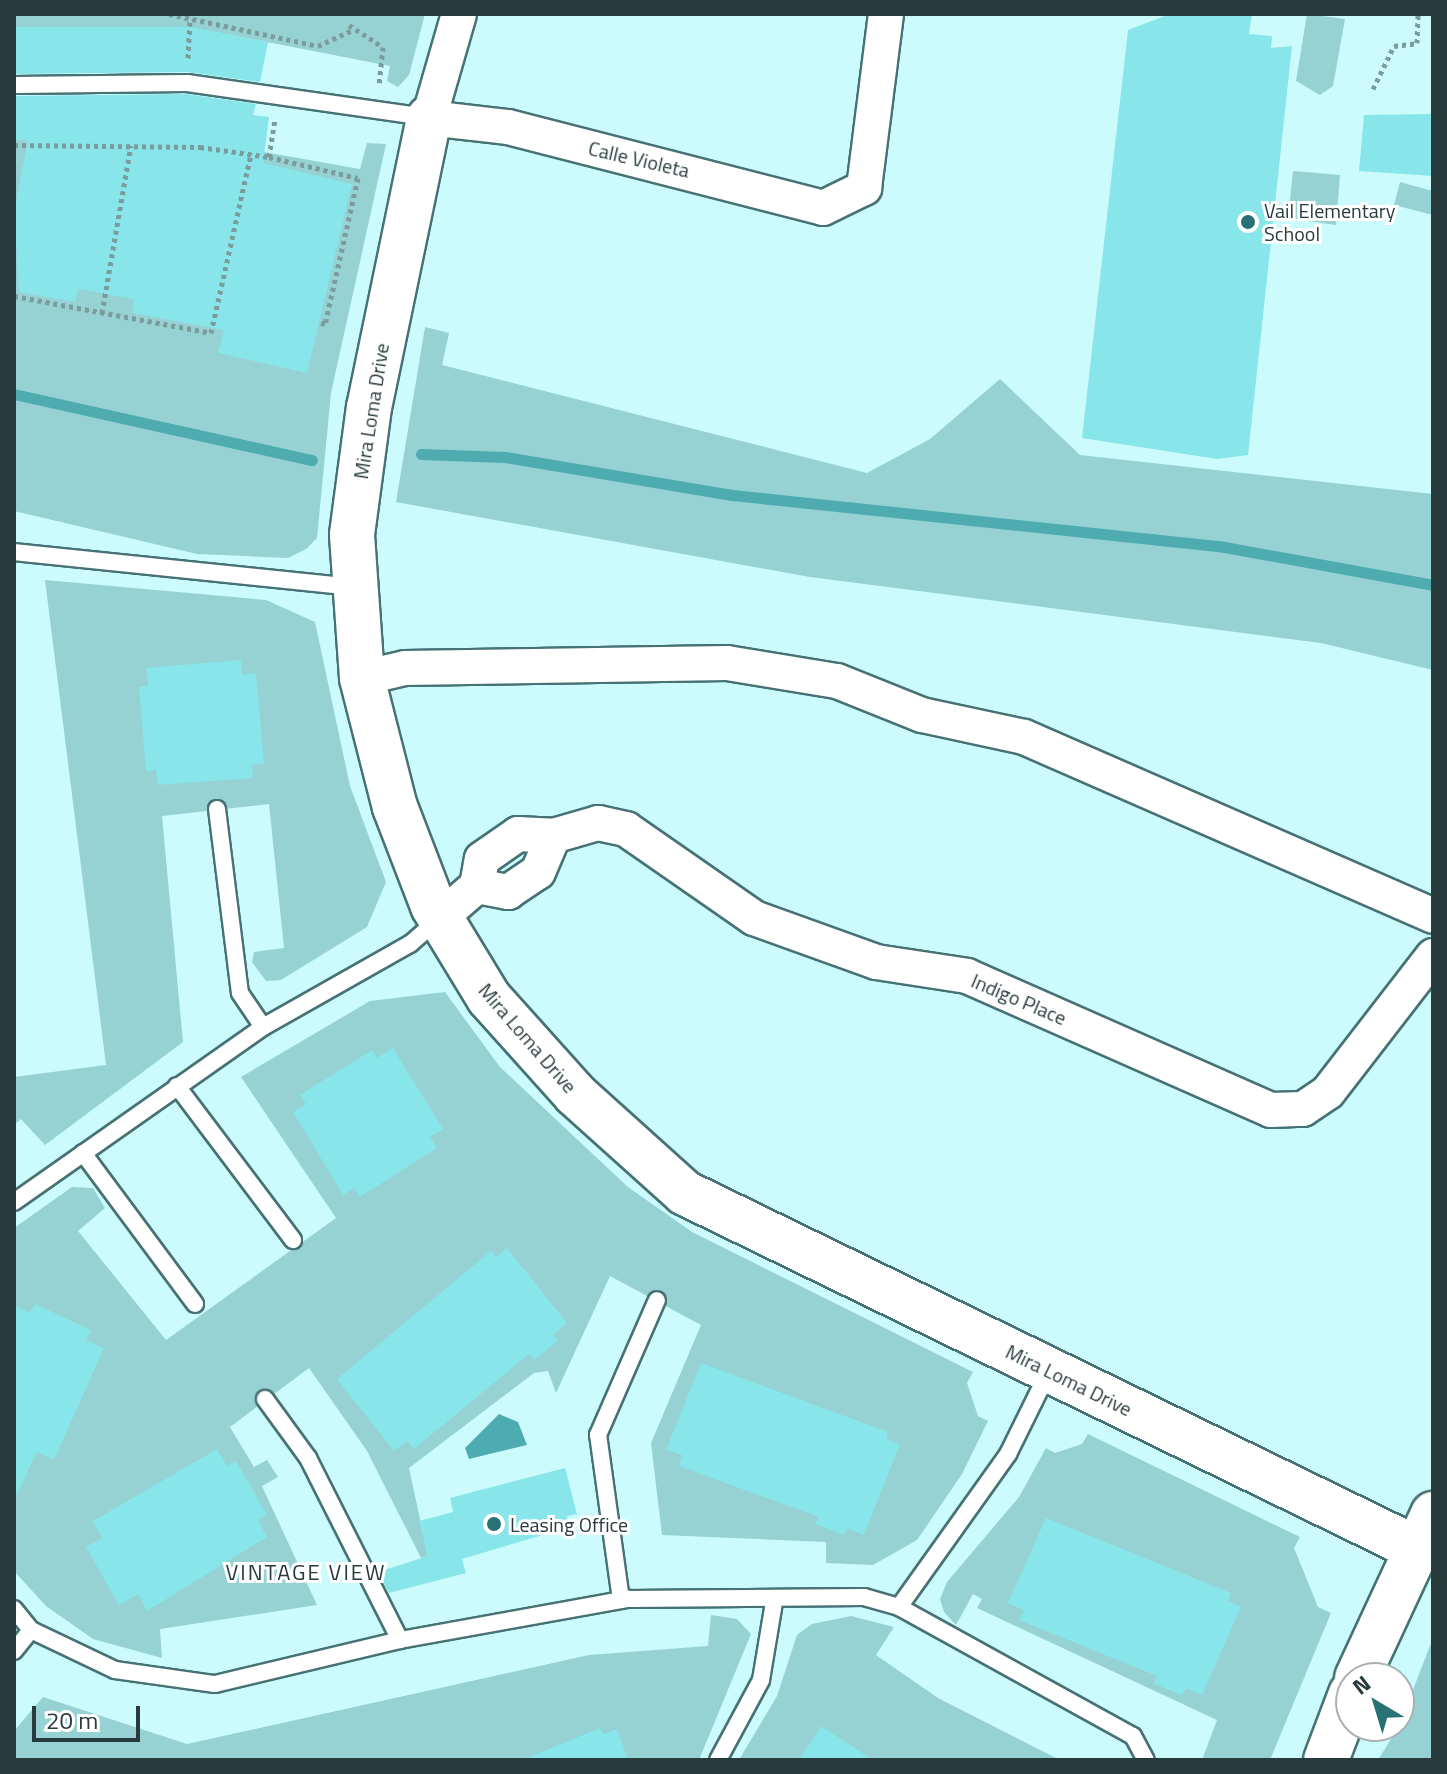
<!DOCTYPE html>
<style>
body{margin:0}
#map{position:relative;width:1447px;height:1774px;overflow:hidden;background:#ccfbfd;font-family:"Titillium Web",sans-serif}
div>[style]{position:absolute}
.green>*{inset:0;background:#96d1d4}
.water>*{inset:0;background:#4eacb1}
.stream>*{height:11px;margin:-5.5px;padding:0 5.5px;transform-origin:5.5px;border-radius:5.5px;background:#4eacb1}
.building>*{inset:0;background:#88e5e9}
.path>*{height:5px;margin-top:-2.5px;transform-origin:0;background:repeating-linear-gradient(90deg,#7b9c9d 0 4px,transparent 0 8px)}
.roads{filter:drop-shadow(2px 0 #477275) drop-shadow(-2px 0 #477275) drop-shadow(0 2px #477275) drop-shadow(0 -2px #477275)}
.lane>*{height:16px;margin:-8px;padding:0 8px;transform-origin:8px;border-radius:8px;background:#fff}
.street>*{height:34px;margin:-17px;padding:0 17px;transform-origin:17px;border-radius:17px;background:#fff}
.secondary>*{height:44px;margin:-22px;padding:0 22px;transform-origin:22px;border-radius:22px;background:#fff}
.dots>*{width:22px;height:22px;translate:-50% -50%;box-sizing:border-box;border:4px solid #fff;border-radius:50%}
span{translate:-50% -50%;white-space:nowrap;text-align:center;line-height:1.15;-webkit-text-stroke:6px #fff;paint-order:stroke}
.street-label{font-size:20px;color:#283b3c}
.poi-label{font-size:20px;color:#283b3c}
.left{translate:0 -50%;text-align:left}
.neighbourhood-label{font-size:22px;color:#283b3c;letter-spacing:2px}
.frame{position:absolute;inset:0;border:16px solid #283b3c;pointer-events:none}
.north{position:absolute;left:1335px;top:1662px;width:80px;height:80px;box-sizing:border-box;background:#fff;border:2px solid #a9b1b1;border-radius:50%;rotate:322deg;font-size:22px;font-weight:700;line-height:32px;text-align:center;color:#283b3c}
.north::after{content:'';display:block;margin:auto;width:28px;height:36px;background:#287276;clip-path:polygon(50% 0,100% 100%,50% 72%,0 100%)}
.scale{position:absolute;left:32px;top:1706px;width:108px;height:36px;box-sizing:border-box;border:4px solid #283b3c;border-top:0;padding-left:10px;font-size:24px;line-height:28px;white-space:nowrap;color:#283b3c;-webkit-text-stroke:6px #fff;paint-order:stroke}
</style>
<div id="map">
<div class="green">
<div style="clip-path:polygon(14px 14px,425px 14px,409px 75px,398px 87px,387px 81px,390px 66px,205px 30px,14px 27px)"></div>
<div style="clip-path:polygon(1307px 14px,1345px 19px,1333px 86px,1320px 95px,1296px 81px)"></div>
<div style="clip-path:polygon(14px 140px,201px 141px,360px 169px,367px 143px,386px 144px,331px 393px,317px 538px,306px 549px,288px 558px,197px 554px,14px 511px)"></div>
<div style="clip-path:polygon(1293px 171px,1340px 175px,1336px 225px,1288px 218px)"></div>
<div style="clip-path:polygon(1400px 182px,1433px 191px,1433px 215px,1394px 205px)"></div>
<div style="clip-path:polygon(425px 327px,449px 333px,442px 365px,867px 473px,930px 439px,1000px 379px,1080px 455px,1433px 494px,1433px 670px,1321px 643px,810px 577px,396px 502px)"></div>
<div style="clip-path:polygon(45px 580px,266px 600px,315px 622px,350px 786px,386px 882px,367px 927px,281px 980px,266px 981px,252px 962px,254px 952px,284px 948px,269px 804px,162px 816px,183px 1042px,45px 1145px,21px 1119px,14px 1125px,14px 1077px,106px 1065px)"></div>
<div style="clip-path:polygon(445px 992px,500px 1067px,628px 1187px,692px 1232px,973px 1372px,967px 1383px,978px 1416px,988px 1421px,962px 1474px,917px 1540px,873px 1565px,826px 1563px,826px 1542px,662px 1535px,651px 1443px,701px 1325px,610px 1276px,556px 1393px,548px 1371px,534px 1373px,409px 1468px,428px 1556px,421px 1558px,367px 1451px,309px 1368px,230px 1427px,254px 1467px,267px 1460px,278px 1477px,262px 1486px,317px 1605px,160px 1629px,162px 1658px,93px 1639px,46px 1606px,14px 1571px,14px 1228px,72px 1187px,93px 1188px,105px 1208px,78px 1231px,166px 1340px,336px 1218px,241px 1077px,370px 1001px)"></div>
<div style="clip-path:polygon(1088px 1434px,1300px 1537px,1294px 1548px,1318px 1607px,1331px 1613px,1270px 1760px,1202px 1760px,1217px 1720px,977px 1608px,982px 1599px,973px 1594px,956px 1625px,944px 1612px,940px 1599px,947px 1582px,1019px 1497px,1046px 1448px,1055px 1453px,1082px 1444px)"></div>
<div style="clip-path:polygon(711px 1615px,737px 1619px,751px 1634px,699px 1760px,14px 1760px,14px 1731px,43px 1697px,187px 1744px,589px 1655px,708px 1646px)"></div>
<div style="clip-path:polygon(851px 1616px,894px 1627px,876px 1655px,938px 1698px,1060px 1760px,739px 1760px,777px 1696px,797px 1635px,812px 1624px)"></div>
<div style="clip-path:polygon(1433px 1638px,1433px 1760px,1378px 1760px,1399px 1726px)"></div>
</div>
<div class="water">
<div style="clip-path:polygon(499px 1414px,518px 1422px,527px 1445px,469px 1459px,465px 1448px)"></div>
</div>
<div class="stream">
<div style="left:14px;top:394px;width:305px;rotate:12.5deg"></div>
<div style="left:421px;top:454px;width:84px;rotate:2deg"></div>
<div style="left:505px;top:457px;width:230px;rotate:9.5deg"></div>
<div style="left:732px;top:495px;width:490px;rotate:6deg"></div>
<div style="left:1219px;top:546px;width:218px;rotate:10.3deg"></div>
</div>
<div class="building">
<div style="clip-path:polygon(1170px 14px,1252px 14px,1249px 34px,1272px 36px,1271px 48px,1292px 46px,1248px 455px,1217px 459px,1082px 438px,1128px 30px)"></div>
<div style="clip-path:polygon(14px 27px,191px 27px,268px 42px,260px 82px,187px 72px,14px 74px)"></div>
<div style="clip-path:polygon(186px 94px,256px 104px,253px 115px,269px 117px,263px 163px,352px 184px,307px 373px,218px 353px,224px 330px,132px 313px,134px 299px,78px 289px,75px 302px,19px 292px,14px 212px,28px 140px,14px 140px,14px 96px)"></div>
<div style="clip-path:polygon(1433px 114px,1433px 176px,1359px 171px,1364px 115px)"></div>
<div style="clip-path:polygon(241px 660px,242px 675px,256px 673px,264px 764px,252px 765px,253px 778px,158px 785px,156px 770px,146px 771px,139px 687px,148px 686px,146px 668px)"></div>
<div style="clip-path:polygon(393px 1048px,443px 1129px,430px 1137px,437px 1148px,360px 1197px,354px 1188px,343px 1195px,293px 1112px,306px 1104px,300px 1095px,372px 1050px,377px 1058px)"></div>
<div style="clip-path:polygon(507px 1248px,567px 1323px,553px 1335px,558px 1341px,534px 1360px,529px 1354px,414px 1449px,407px 1441px,394px 1451px,337px 1379px,491px 1251px,496px 1257px)"></div>
<div style="clip-path:polygon(35px 1304px,91px 1330px,86px 1340px,104px 1348px,54px 1460px,37px 1452px,14px 1500px,14px 1305px,30px 1313px)"></div>
<div style="clip-path:polygon(701px 1363px,888px 1432px,886px 1439px,900px 1444px,864px 1535px,847px 1528px,844px 1535px,815px 1524px,819px 1517px,679px 1466px,682px 1455px,666px 1450px)"></div>
<div style="clip-path:polygon(217px 1449px,227px 1466px,236px 1461px,267px 1515px,258px 1520px,267px 1537px,147px 1611px,138px 1594px,119px 1605px,86px 1547px,102px 1538px,93px 1521px)"></div>
<div style="clip-path:polygon(565px 1468px,577px 1514px,567px 1516px,569px 1527px,462px 1559px,466px 1573px,389px 1593px,378px 1572px,428px 1556px,419px 1521px,453px 1512px,450px 1498px)"></div>
<div style="clip-path:polygon(1046px 1518px,1231px 1593px,1228px 1601px,1241px 1607px,1202px 1695px,1186px 1688px,1182px 1695px,1154px 1684px,1157px 1676px,1019px 1620px,1024px 1610px,1008px 1603px)"></div>
<div style="clip-path:polygon(821px 1726px,873px 1760px,799px 1760px)"></div>
<div style="clip-path:polygon(600px 1728px,603px 1734px,617px 1729px,628px 1760px,522px 1760px)"></div>
</div>
<div class="path">
<div style="left:169px;top:14px;width:152px;rotate:12.1deg"></div>
<div style="left:318px;top:46px;width:38px;rotate:-25deg"></div>
<div style="left:349px;top:25px;width:40px;rotate:32.9deg"></div>
<div style="left:383px;top:47px;width:39px;rotate:96deg"></div>
<div style="left:188px;top:58px;width:37px;rotate:-87deg"></div>
<div style="left:1373px;top:89px;width:48px;rotate:-64deg"></div>
<div style="left:1394px;top:46px;width:23px;rotate:-7deg"></div>
<div style="left:1417px;top:43px;width:29px;rotate:-88deg"></div>
<div style="left:14px;top:145px;width:186px;rotate:0.6deg"></div>
<div style="left:200px;top:147px;width:70px;rotate:8.2deg"></div>
<div style="left:269px;top:157px;width:39px;rotate:-81deg"></div>
<div style="left:269px;top:157px;width:91px;rotate:13.3deg"></div>
<div style="left:358px;top:178px;width:150px;rotate:102.7deg"></div>
<div style="left:325px;top:324px;width:6px;rotate:-162deg"></div>
<div style="left:14px;top:296px;width:200px;rotate:10.6deg"></div>
<div style="left:211px;top:333px;width:183px;rotate:-77.4deg"></div>
<div style="left:102px;top:313px;width:170px;rotate:-80.2deg"></div>
</div>
<div class="roads">
<div class="lane">
<div style="left:14px;top:85px;width:173px;rotate:-0.7deg"></div>
<div style="left:187px;top:83px;width:241px;rotate:8.1deg"></div>
<div style="left:14px;top:552px;width:343px;rotate:5.9deg"></div>
<div style="left:217px;top:809px;width:185px;rotate:82.9deg"></div>
<div style="left:240px;top:993px;width:41px;rotate:55.9deg"></div>
<div style="left:177px;top:1086px;width:193px;rotate:53deg"></div>
<div style="left:83px;top:1153px;width:188px;rotate:53.4deg"></div>
<div style="left:14px;top:1202px;width:304px;rotate:-35.1deg"></div>
<div style="left:263px;top:1027px;width:169px;rotate:-29.5deg"></div>
<div style="left:410px;top:944px;width:37px;rotate:-41deg"></div>
<div style="left:265px;top:1399px;width:73px;rotate:53.9deg"></div>
<div style="left:308px;top:1458px;width:204px;rotate:63.2deg"></div>
<div style="left:621px;top:1600px;width:167px;rotate:-97.9deg"></div>
<div style="left:598px;top:1435px;width:147px;rotate:-66.4deg"></div>
<div style="left:899px;top:1607px;width:188px;rotate:-54.5deg"></div>
<div style="left:1008px;top:1454px;width:90px;rotate:-63.7deg"></div>
<div style="left:14px;top:1609px;width:27px;rotate:51deg"></div>
<div style="left:31px;top:1630px;width:93px;rotate:25.5deg"></div>
<div style="left:115px;top:1670px;width:101px;rotate:8deg"></div>
<div style="left:215px;top:1684px;width:190px;rotate:-13.4deg"></div>
<div style="left:400px;top:1640px;width:233px;rotate:-10.2deg"></div>
<div style="left:629px;top:1599px;width:235px;rotate:-0.5deg"></div>
<div style="left:864px;top:1597px;width:36px;rotate:16deg"></div>
<div style="left:899px;top:1607px;width:267px;rotate:28.9deg"></div>
<div style="left:1133px;top:1736px;width:27px;rotate:62deg"></div>
<div style="left:14px;top:1651px;width:27px;rotate:-51deg"></div>
<div style="left:718px;top:1760px;width:91px;rotate:-61.7deg"></div>
<div style="left:761px;top:1680px;width:79px;rotate:-80.5deg"></div>
</div>
<div class="street">
<div style="left:459px;top:14px;width:108px;rotate:106.1deg"></div>
<div style="left:429px;top:118px;width:80px;rotate:6.5deg"></div>
<div style="left:508px;top:127px;width:325px;rotate:14.4deg"></div>
<div style="left:823px;top:208px;width:46px;rotate:-26deg"></div>
<div style="left:864px;top:188px;width:175px;rotate:-82.8deg"></div>
<div style="left:362px;top:678px;width:44px;rotate:-13.1deg"></div>
<div style="left:405px;top:668px;width:322px;rotate:-0.9deg"></div>
<div style="left:727px;top:663px;width:111px;rotate:9.3deg"></div>
<div style="left:837px;top:681px;width:92px;rotate:21.8deg"></div>
<div style="left:922px;top:715px;width:104px;rotate:12.2deg"></div>
<div style="left:1024px;top:737px;width:446px;rotate:23.6deg"></div>
<div style="left:477px;top:886px;width:32px;rotate:11deg"></div>
<div style="left:508px;top:892px;width:36px;rotate:-34deg"></div>
<div style="left:538px;top:872px;width:39px;rotate:-67deg"></div>
<div style="left:440px;top:918px;width:49px;rotate:-40.9deg"></div>
<div style="left:477px;top:886px;width:27px;rotate:-80deg"></div>
<div style="left:482px;top:859px;width:44px;rotate:-34.8deg"></div>
<div style="left:518px;top:834px;width:35px;rotate:3deg"></div>
<div style="left:553px;top:836px;width:47px;rotate:-16.1deg"></div>
<div style="left:598px;top:823px;width:29px;rotate:12deg"></div>
<div style="left:626px;top:829px;width:156px;rotate:34.8deg"></div>
<div style="left:754px;top:918px;width:130px;rotate:19.8deg"></div>
<div style="left:876px;top:962px;width:92px;rotate:8.7deg"></div>
<div style="left:967px;top:976px;width:332px;rotate:23.8deg"></div>
<div style="left:1271px;top:1110px;width:32px;rotate:-2deg"></div>
<div style="left:1303px;top:1109px;width:30px;rotate:-34deg"></div>
<div style="left:1328px;top:1092px;width:172px;rotate:-52.3deg"></div>
</div>
<div class="secondary">
<div style="left:429px;top:118px;width:295px;rotate:101.7deg"></div>
<div style="left:369px;top:407px;width:129px;rotate:97.6deg"></div>
<div style="left:352px;top:535px;width:143px;rotate:86deg"></div>
<div style="left:362px;top:678px;width:133px;rotate:75.7deg"></div>
<div style="left:395px;top:807px;width:106px;rotate:69deg"></div>
<div style="left:433px;top:906px;width:108px;rotate:58.7deg"></div>
<div style="left:489px;top:998px;width:129px;rotate:48.1deg"></div>
<div style="left:575px;top:1094px;width:148px;rotate:42deg"></div>
<div style="left:685px;top:1193px;width:810px;rotate:25.93deg"></div>
<div style="left:1357px;top:1678px;width:181px;rotate:-65.1deg"></div>
<div style="left:1326px;top:1760px;width:71px;rotate:-69.3deg"></div>
</div>
</div>
<div class="dots">
<div style="left:1248px;top:222px;background:#287276"></div>
<div style="left:494px;top:1524px;background:#287276"></div>
</div>
<div class="street-label">
<span style="left:639px;top:159px;rotate:13deg">Calle Violeta</span>
<span style="left:371px;top:411px;rotate:-81deg">Mira Loma Drive</span>
<span style="left:1019px;top:999px;rotate:23deg">Indigo Place</span>
<span style="left:528px;top:1038px;rotate:49deg">Mira Loma Drive</span>
<span style="left:1069px;top:1380px;rotate:26deg">Mira Loma Drive</span>
</div>
<div class="poi-label">
<span class="left" style="left:1264px;top:222px">Vail Elementary<br>School</span>
<span class="left" style="left:510px;top:1524px">Leasing Office</span>
</div>
<div class="neighbourhood-label">
<span style="left:306px;top:1573px">VINTAGE VIEW</span>
</div>
<div class="frame"></div>
<div class="north">N</div>
<div class="scale">20 m</div>
</div>
